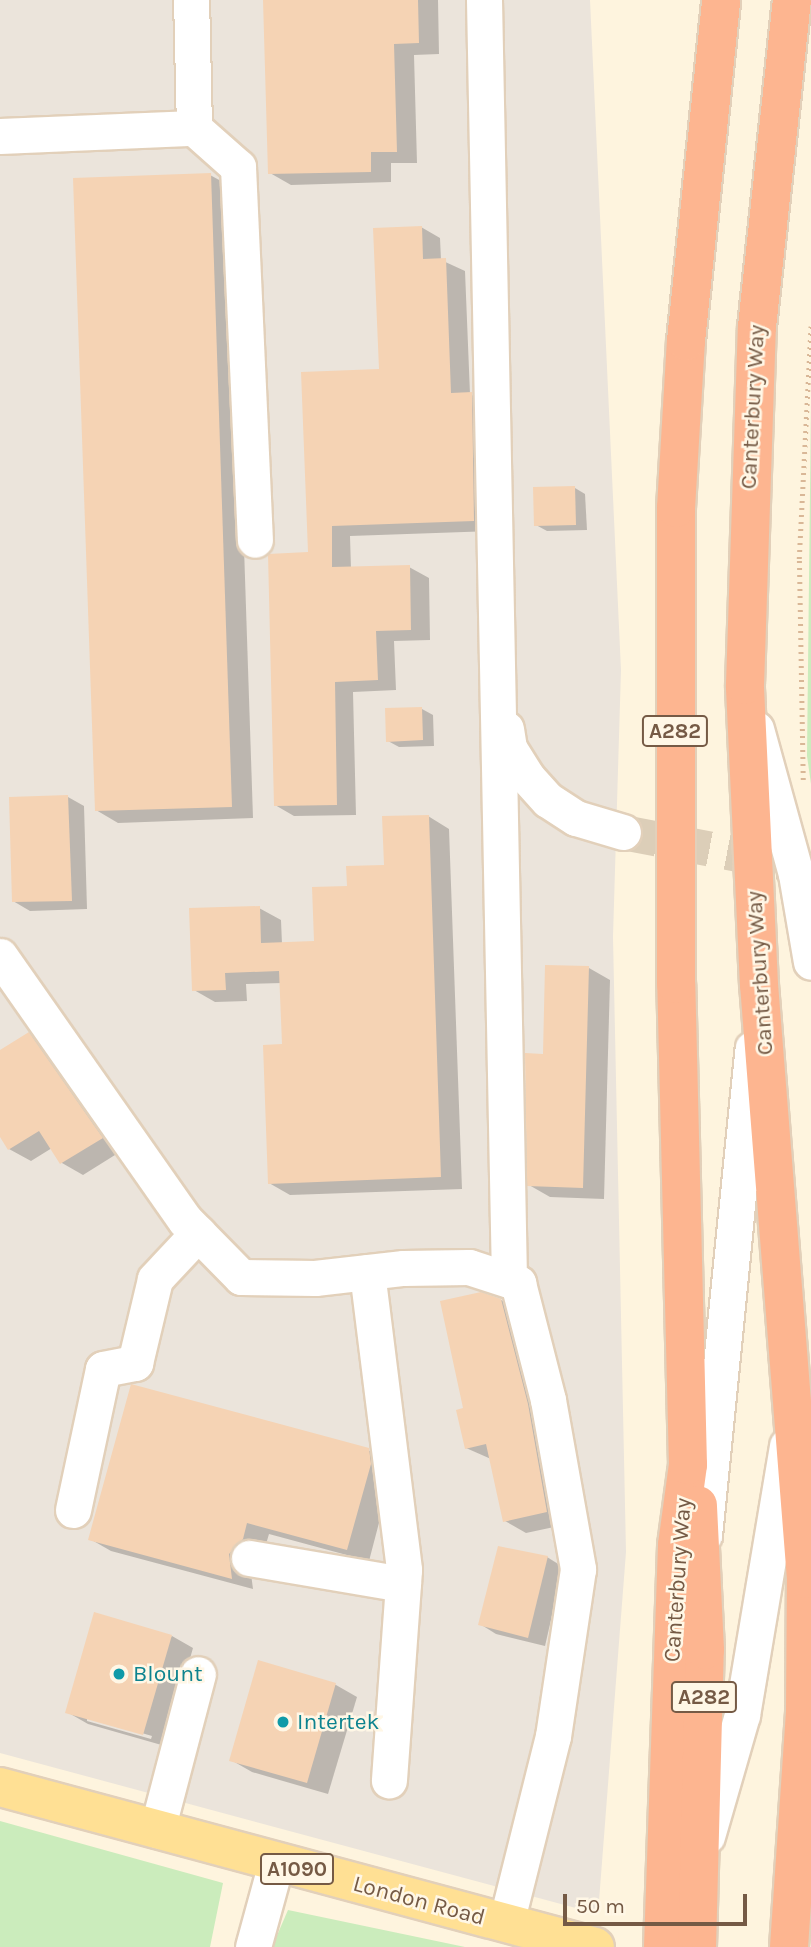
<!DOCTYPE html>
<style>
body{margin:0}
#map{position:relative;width:811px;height:1947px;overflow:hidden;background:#fef4de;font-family:Karla,sans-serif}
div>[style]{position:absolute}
.industrial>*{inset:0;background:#ebe4db}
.green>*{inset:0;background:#cbecbc}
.shadow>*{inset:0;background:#0003}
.building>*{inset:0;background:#f5d3b4}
.minor-tunnel>*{height:35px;margin-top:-17.5px;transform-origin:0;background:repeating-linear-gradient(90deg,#dcceb8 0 35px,transparent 0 53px)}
.path>*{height:4.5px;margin-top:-2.25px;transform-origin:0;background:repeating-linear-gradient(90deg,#d9b797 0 2px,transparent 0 7px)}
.roads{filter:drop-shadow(2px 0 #e2d0ba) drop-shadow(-2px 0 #e2d0ba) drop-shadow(0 2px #e2d0ba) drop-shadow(0 -2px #e2d0ba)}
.minor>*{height:35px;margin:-17.5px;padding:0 17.5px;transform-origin:17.5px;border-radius:17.5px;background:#fff}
.major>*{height:38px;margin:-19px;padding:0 19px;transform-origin:19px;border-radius:19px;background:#ffe094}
.highway>*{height:38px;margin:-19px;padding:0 19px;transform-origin:19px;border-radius:19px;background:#fdb590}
.dots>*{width:19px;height:19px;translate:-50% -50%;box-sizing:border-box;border:4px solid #fff7e6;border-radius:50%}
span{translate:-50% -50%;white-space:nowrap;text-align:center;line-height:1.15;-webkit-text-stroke:5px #fff7e6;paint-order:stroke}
.shield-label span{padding:2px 5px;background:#fff7e6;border:2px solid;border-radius:5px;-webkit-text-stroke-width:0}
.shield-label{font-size:21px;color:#755a45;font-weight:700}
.street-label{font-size:23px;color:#755a45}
.culture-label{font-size:23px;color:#0d838f}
.left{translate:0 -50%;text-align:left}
.scale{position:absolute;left:563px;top:1894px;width:184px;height:32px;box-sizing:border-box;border:4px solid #755a45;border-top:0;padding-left:9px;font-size:21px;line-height:24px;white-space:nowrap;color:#755a45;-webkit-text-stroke:5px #fff7e6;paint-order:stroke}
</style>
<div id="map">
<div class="industrial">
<div style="clip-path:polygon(0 0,590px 0,621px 670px,613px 937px,626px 1552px,598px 1914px,0 1753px)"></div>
</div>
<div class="green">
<div style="clip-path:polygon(811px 403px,811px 784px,807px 756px)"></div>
<div style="clip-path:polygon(0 1821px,223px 1883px,210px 1947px,0 1947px)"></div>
<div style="clip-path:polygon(288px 1910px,465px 1947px,272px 1947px)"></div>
</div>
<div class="shadow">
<div style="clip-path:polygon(265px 0,438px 0,439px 54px,414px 55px,417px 163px,391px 163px,391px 182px,291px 185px,270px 173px)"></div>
<div style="clip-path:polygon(210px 175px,232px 187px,253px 818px,118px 823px,96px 810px)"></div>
<div style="clip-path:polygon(421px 227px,440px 238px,441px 260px,465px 271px,470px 394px,490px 405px,493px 531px,350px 536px,351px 569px,409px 567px,429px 578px,430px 640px,394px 641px,396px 690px,353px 692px,356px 815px,294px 816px,275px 805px,310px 553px,380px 371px)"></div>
<div style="clip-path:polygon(575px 488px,585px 494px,587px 530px,547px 531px,536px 525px)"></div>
<div style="clip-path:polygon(422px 709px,433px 715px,434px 746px,399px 747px,388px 741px)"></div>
<div style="clip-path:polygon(68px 797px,84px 806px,87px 909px,30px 911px,13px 901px)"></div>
<div style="clip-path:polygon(428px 816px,449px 829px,462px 1189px,290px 1195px,269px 1183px,284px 1046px,282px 983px,246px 984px,247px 1001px,215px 1002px,194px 990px,259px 908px,281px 920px,282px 944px,316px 943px,349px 887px,385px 867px)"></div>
<div style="clip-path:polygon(589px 968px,610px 980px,604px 1199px,550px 1197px,529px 1185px,545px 1055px)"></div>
<div style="clip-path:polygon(29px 1034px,50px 1046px,123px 1150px,83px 1175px,62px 1163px,52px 1148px,31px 1161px,9px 1149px,0 1134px,0 1052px)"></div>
<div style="clip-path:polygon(501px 1300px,522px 1313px,568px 1524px,526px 1533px,505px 1521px,491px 1459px,466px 1448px,465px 1410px)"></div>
<div style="clip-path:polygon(368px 1450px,389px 1462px,391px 1477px,369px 1561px,269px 1534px,264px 1551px,250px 1566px,253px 1589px,111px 1551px,90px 1539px)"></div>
<div style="clip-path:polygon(547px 1557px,563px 1567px,545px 1646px,496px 1634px,480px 1624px)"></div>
<div style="clip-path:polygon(evenodd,172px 1636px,193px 1648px,165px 1746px,88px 1724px,67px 1712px,172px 1636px,87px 1717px,152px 1736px,151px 1739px,87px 1721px,87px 1717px)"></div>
<div style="clip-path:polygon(259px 1662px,336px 1685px,357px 1697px,328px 1794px,252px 1772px,231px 1760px)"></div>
</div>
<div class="building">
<div style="clip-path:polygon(263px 0,418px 0,419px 43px,394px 44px,397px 152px,371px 152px,371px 172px,268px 174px)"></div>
<div style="clip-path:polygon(211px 173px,232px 807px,95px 811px,73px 178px)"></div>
<div style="clip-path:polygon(422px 226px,423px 259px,446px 258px,451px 393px,472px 392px,474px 521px,332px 526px,332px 567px,410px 565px,411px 630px,376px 631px,378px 680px,335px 682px,337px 805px,274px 806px,268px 554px,308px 552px,301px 372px,379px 369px,373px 228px)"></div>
<div style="clip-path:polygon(575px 486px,576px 525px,534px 526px,533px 487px)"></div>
<div style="clip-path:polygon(422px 707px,423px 740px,386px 742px,385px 708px)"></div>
<div style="clip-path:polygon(68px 795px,72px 901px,12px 902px,9px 797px)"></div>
<div style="clip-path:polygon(429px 815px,441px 1177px,268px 1184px,263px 1045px,282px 1044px,279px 971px,225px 973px,226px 990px,192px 991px,189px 908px,260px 906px,261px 943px,314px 941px,312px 887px,347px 886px,346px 866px,384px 865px,382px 816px)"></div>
<div style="clip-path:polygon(545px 965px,589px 966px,583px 1188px,527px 1186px,525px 1053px,543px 1054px)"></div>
<div style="clip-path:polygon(29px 1032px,103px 1138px,60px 1164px,39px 1131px,8px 1150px,0 1137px,0 1050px)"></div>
<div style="clip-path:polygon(481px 1292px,501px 1299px,528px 1404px,547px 1512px,503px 1522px,486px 1444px,465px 1449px,456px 1410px,463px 1408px,440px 1301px)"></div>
<div style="clip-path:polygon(131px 1384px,369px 1448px,371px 1464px,347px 1550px,247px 1523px,243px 1539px,229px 1554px,232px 1579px,88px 1540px)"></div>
<div style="clip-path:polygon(498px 1546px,548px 1556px,528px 1638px,478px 1625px)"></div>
<div style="clip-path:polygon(94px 1612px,172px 1635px,143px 1735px,65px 1713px)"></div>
<div style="clip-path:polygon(258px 1660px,336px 1683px,307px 1783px,229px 1761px)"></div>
</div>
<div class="minor-tunnel">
<div style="left:623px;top:832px;width:161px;rotate:10.8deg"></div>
</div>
<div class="path">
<div style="left:803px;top:780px;width:221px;rotate:-91deg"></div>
<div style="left:799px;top:559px;width:233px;rotate:-87.1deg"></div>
</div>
<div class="roads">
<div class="minor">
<div style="left:484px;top:0;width:1280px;rotate:88.88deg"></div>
<div style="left:194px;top:128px;width:59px;rotate:41.6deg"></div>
<div style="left:238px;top:167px;width:373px;rotate:87.4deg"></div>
<div style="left:0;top:136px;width:194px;rotate:-2.4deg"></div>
<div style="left:194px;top:128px;width:128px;rotate:-91.3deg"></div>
<div style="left:506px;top:729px;width:19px;rotate:81deg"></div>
<div style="left:509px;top:748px;width:34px;rotate:58deg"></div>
<div style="left:527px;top:777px;width:31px;rotate:48deg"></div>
<div style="left:548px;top:800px;width:33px;rotate:33deg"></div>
<div style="left:576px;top:818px;width:49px;rotate:16.6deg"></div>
<div style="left:756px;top:729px;width:150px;rotate:74.6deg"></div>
<div style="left:796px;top:874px;width:89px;rotate:80.3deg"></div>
<div style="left:0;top:956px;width:322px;rotate:55deg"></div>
<div style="left:185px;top:1220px;width:80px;rotate:45.5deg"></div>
<div style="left:241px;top:1277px;width:74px;rotate:0.8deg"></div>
<div style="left:315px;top:1278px;width:89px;rotate:-6.5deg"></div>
<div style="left:403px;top:1268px;width:66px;rotate:-0.9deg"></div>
<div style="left:469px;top:1267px;width:52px;rotate:18.1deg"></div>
<div style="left:518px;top:1283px;width:121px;rotate:75.6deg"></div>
<div style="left:548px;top:1400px;width:172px;rotate:79.9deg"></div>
<div style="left:578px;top:1569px;width:169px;rotate:98.5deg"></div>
<div style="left:553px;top:1736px;width:193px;rotate:104.1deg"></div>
<div style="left:367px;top:1272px;width:300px;rotate:82.9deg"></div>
<div style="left:404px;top:1570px;width:211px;rotate:94.1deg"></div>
<div style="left:73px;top:1510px;width:144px;rotate:-78deg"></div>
<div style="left:103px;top:1369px;width:33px;rotate:-11deg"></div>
<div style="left:135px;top:1363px;width:86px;rotate:-76.6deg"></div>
<div style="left:155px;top:1279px;width:63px;rotate:-46.9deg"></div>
<div style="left:704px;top:1535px;width:489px;rotate:-84.3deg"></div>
<div style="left:249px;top:1558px;width:156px;rotate:9.6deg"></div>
<div style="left:157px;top:1830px;width:161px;rotate:-75.3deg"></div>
<div style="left:707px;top:1836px;width:126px;rotate:-73.9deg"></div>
<div style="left:742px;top:1715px;width:273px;rotate:-80.5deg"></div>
<div style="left:253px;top:1947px;width:87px;rotate:-74.7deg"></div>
</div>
<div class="major">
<div style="left:0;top:1787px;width:616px;rotate:15.05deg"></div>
</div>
<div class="highway">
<div style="left:663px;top:1947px;width:402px;rotate:-88deg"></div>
<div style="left:677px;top:1545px;width:81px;rotate:-82.2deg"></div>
<div style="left:688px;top:1465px;width:481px;rotate:-91.4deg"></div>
<div style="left:676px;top:984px;width:476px;rotate:-90deg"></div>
<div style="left:676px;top:508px;width:167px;rotate:-86.6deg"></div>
<div style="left:686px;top:341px;width:343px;rotate:-84.1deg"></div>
<div style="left:697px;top:1947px;width:297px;rotate:-88.5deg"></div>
<div style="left:705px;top:1650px;width:145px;rotate:-92.8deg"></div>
<div style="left:789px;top:1947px;width:234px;rotate:-86.1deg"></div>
<div style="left:805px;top:1714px;width:135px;rotate:-89.6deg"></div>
<div style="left:806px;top:1579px;width:596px;rotate:-94.52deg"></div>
<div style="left:759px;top:985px;width:300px;rotate:-92.7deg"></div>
<div style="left:745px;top:685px;width:358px;rotate:-88.1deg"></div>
<div style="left:757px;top:327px;width:329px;rotate:-83.9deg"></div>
</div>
</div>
<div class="dots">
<div style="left:119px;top:1674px;background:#0f9aa8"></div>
<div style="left:283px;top:1722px;background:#0f9aa8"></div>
</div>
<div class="shield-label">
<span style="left:675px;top:731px">A282</span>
<span style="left:704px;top:1697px">A282</span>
<span style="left:297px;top:1869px">A1090</span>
</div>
<div class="street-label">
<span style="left:753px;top:407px;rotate:-87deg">Canterbury Way</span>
<span style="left:760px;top:973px;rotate:-94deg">Canterbury Way</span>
<span style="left:678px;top:1580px;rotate:-86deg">Canterbury Way</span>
<span style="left:419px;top:1901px;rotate:15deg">London Road</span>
</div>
<div class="culture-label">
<span class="left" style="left:133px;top:1674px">Blount</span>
<span class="left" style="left:297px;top:1722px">Intertek</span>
</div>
<div class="scale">50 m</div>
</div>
